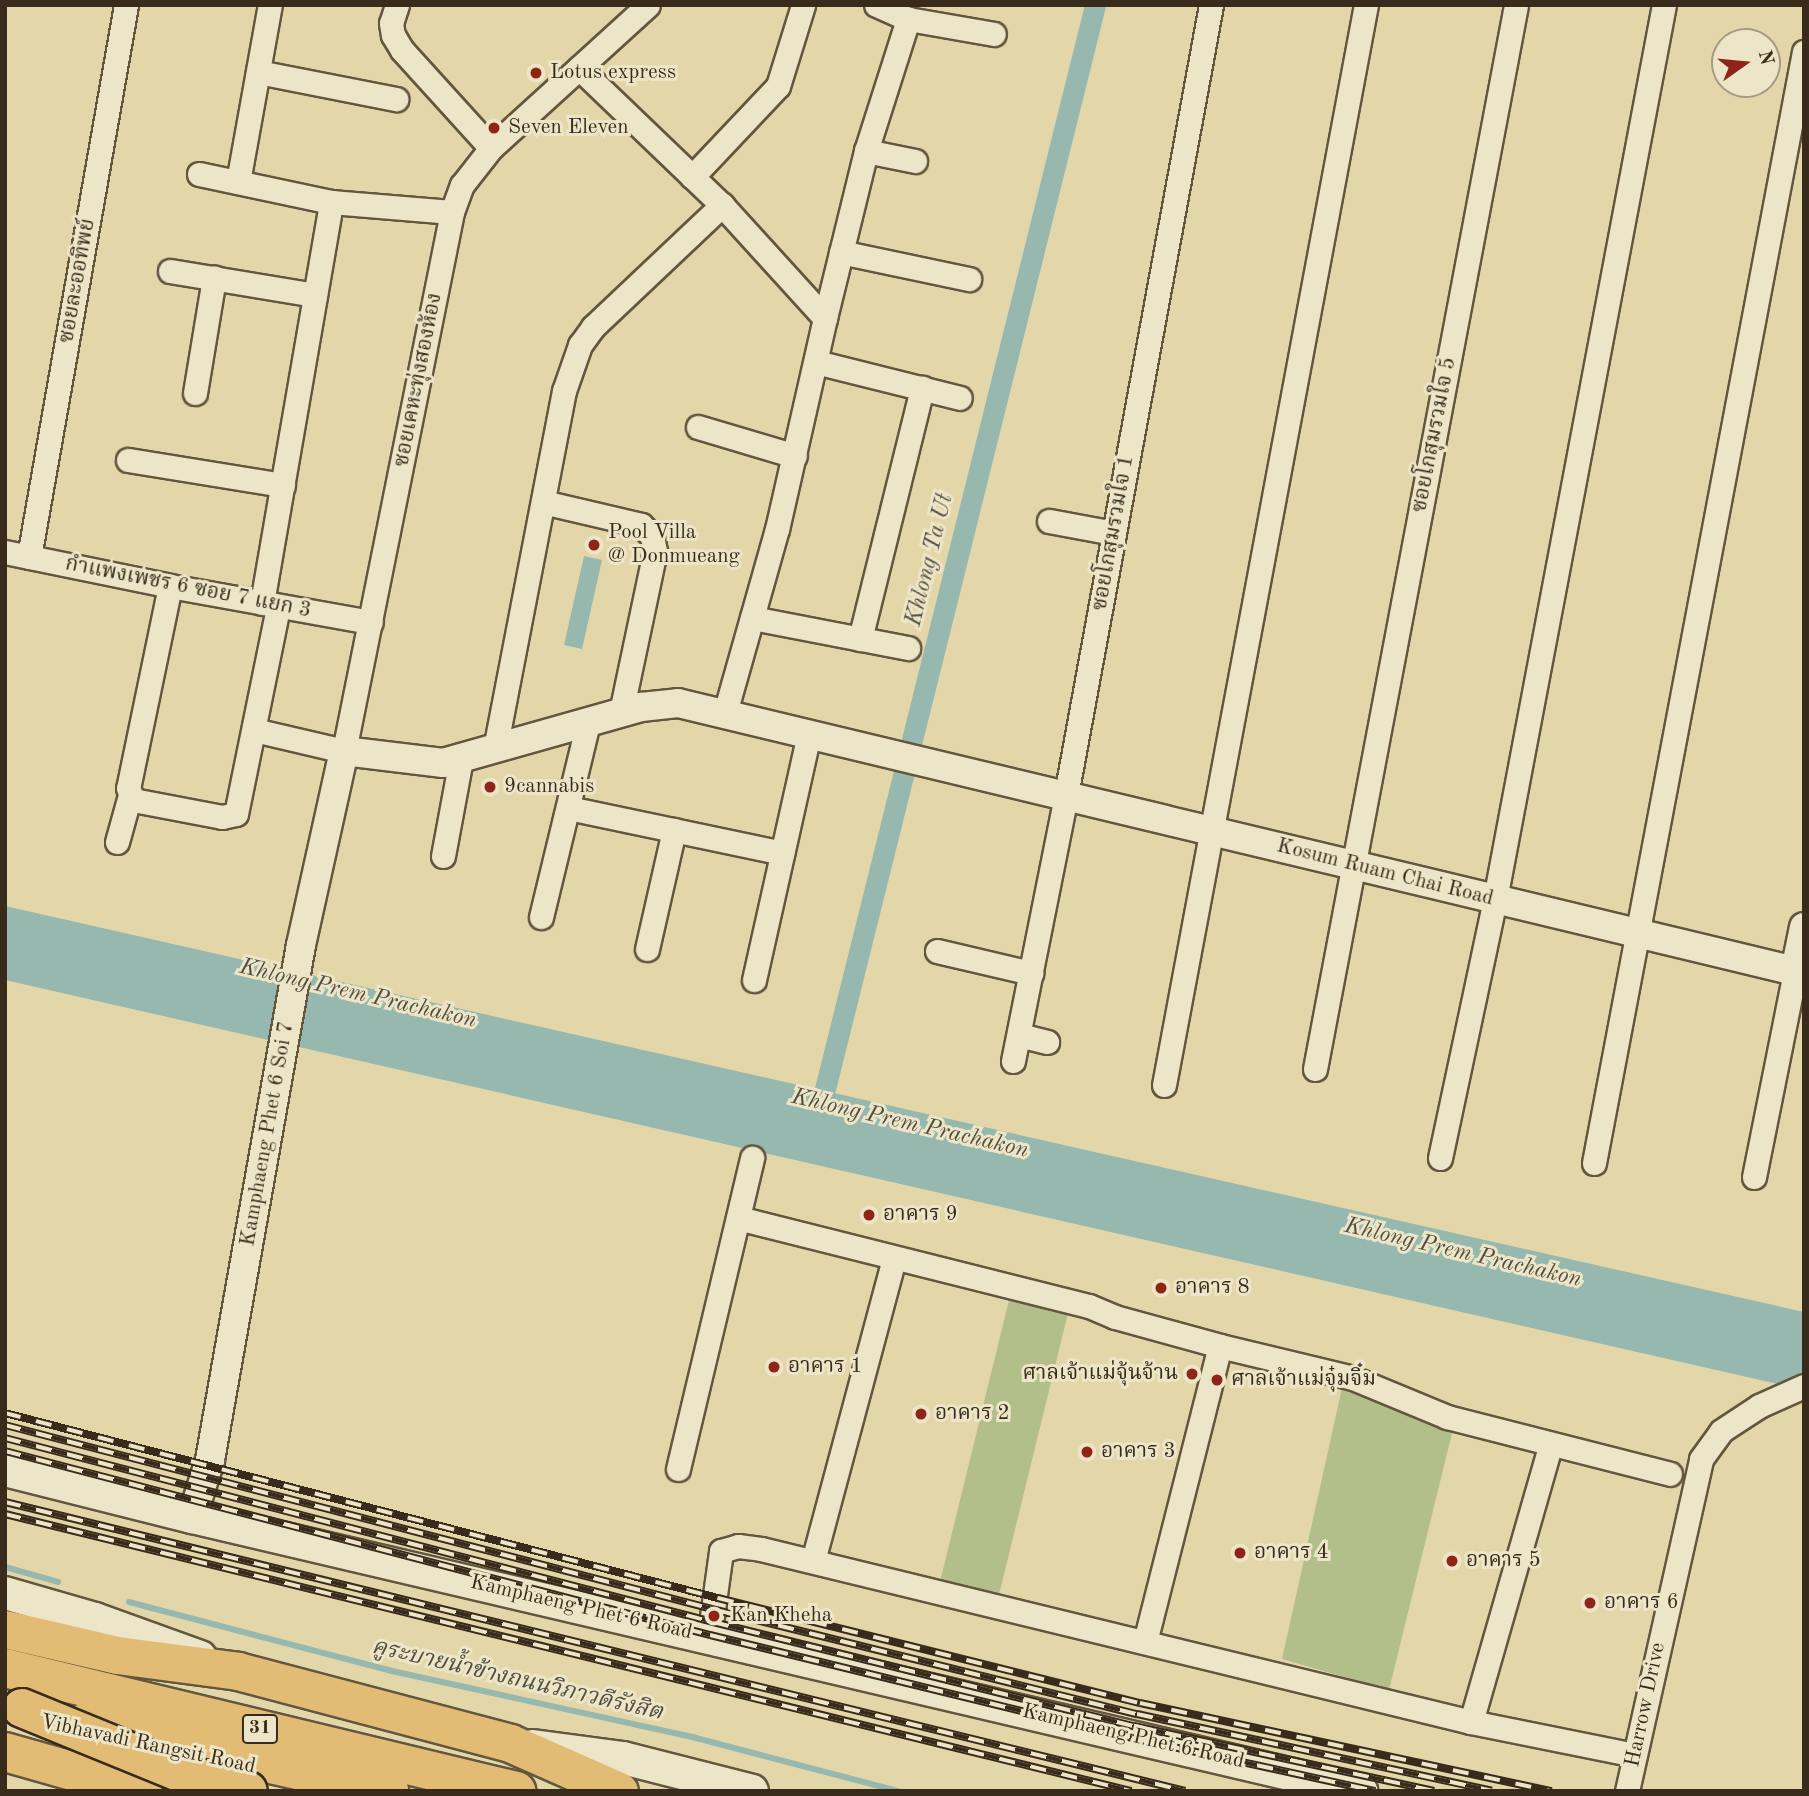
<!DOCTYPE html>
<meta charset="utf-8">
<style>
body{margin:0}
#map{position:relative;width:1809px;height:1796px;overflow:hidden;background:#e3d7a9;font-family:"Old Standard TT","Noto Serif Thai",serif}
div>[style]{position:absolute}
.green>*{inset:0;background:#b2bf8a}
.water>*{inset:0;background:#96b8ae}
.stream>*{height:6px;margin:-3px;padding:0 3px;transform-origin:3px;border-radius:3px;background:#96b8ae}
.canal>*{height:21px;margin:-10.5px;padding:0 10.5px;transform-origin:10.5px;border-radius:10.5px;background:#96b8ae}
.roads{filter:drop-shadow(2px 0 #63563f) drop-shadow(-2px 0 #63563f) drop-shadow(0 2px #63563f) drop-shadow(0 -2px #63563f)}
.minor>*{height:23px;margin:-11.5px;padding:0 11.5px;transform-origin:11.5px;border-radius:11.5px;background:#ede5c7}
.tertiary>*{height:28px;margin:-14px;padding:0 14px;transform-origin:14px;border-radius:14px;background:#ede5c7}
.secondary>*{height:32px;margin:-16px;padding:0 16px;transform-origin:16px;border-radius:16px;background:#ede5c7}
.trunk>*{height:37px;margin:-18.5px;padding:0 18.5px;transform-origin:18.5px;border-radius:18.5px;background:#e2bc74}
.motorway>*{height:38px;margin:-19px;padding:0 19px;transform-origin:19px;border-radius:19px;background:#e2bc74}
.rail>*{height:8px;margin-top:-4px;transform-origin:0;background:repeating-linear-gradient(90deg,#ede5c7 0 16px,#382b1c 0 32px);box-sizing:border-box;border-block:2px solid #382b1c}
.bridges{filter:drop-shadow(2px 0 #382b1c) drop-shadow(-2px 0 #382b1c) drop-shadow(0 2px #382b1c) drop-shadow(0 -2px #382b1c)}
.motorway-bridge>*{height:38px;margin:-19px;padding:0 19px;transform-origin:19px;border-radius:19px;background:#e2bc74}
.dots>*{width:19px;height:19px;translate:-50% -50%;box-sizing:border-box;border:4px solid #ede5c7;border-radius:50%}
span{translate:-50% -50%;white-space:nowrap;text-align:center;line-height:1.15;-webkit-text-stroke:6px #ede5c7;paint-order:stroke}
.shield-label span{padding:2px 5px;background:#ede5c7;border:2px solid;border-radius:5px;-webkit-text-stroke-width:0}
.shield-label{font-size:19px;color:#382b1c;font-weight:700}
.poi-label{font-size:21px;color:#382b1c}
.left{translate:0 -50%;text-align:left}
.right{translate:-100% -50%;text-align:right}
.street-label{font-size:21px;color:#382b1c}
.water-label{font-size:23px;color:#504e40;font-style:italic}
.frame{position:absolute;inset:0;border:7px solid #382b1c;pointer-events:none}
.north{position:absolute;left:1711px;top:28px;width:70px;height:70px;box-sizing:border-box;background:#ede5c7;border:2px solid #a59b83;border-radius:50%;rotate:75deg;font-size:19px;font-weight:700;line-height:28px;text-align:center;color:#382b1c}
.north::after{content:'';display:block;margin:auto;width:24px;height:32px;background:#8f2418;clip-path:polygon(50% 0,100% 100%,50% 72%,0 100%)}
</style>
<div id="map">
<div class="green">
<div style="clip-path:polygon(1010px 1296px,1069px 1309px,998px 1599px,939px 1586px)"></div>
<div style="clip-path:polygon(1344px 1379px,1454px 1425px,1389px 1690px,1282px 1659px)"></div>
</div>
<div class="water">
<div style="clip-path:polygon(584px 556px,602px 560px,582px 649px,564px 645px)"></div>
<div style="clip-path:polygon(5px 906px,1804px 1312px,1804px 1390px,5px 980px)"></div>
</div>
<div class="stream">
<div style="left:5px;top:1567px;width:55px;rotate:15.8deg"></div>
<div style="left:129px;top:1602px;width:272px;rotate:14.7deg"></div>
<div style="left:392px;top:1671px;width:311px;rotate:12.4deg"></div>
<div style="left:696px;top:1738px;width:209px;rotate:14.7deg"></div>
</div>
<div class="canal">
<div style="left:818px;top:1117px;width:1146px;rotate:-76.01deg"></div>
</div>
<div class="roads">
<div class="minor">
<div style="left:397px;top:5px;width:19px;rotate:108deg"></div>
<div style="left:391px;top:23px;width:12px;rotate:81deg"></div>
<div style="left:393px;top:35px;width:17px;rotate:59deg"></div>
<div style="left:402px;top:50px;width:132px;rotate:47.8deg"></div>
<div style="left:908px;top:19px;width:87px;rotate:9.9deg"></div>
<div style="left:579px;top:68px;width:198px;rotate:43.8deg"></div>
<div style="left:722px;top:205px;width:153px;rotate:47.7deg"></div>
<div style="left:825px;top:318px;width:216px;rotate:102.8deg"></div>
<div style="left:777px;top:529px;width:191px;rotate:105.8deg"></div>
<div style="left:258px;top:72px;width:141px;rotate:11.1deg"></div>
<div style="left:866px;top:151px;width:50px;rotate:11.5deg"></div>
<div style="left:199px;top:174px;width:135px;rotate:12deg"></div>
<div style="left:331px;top:202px;width:121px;rotate:4.7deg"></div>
<div style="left:692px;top:177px;width:125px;rotate:-46.6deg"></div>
<div style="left:778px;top:86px;width:85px;rotate:-72.8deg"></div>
<div style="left:238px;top:182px;width:180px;rotate:-79.8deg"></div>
<div style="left:841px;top:252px;width:131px;rotate:11.9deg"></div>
<div style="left:170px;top:271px;width:147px;rotate:9.4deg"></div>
<div style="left:825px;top:318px;width:172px;rotate:-76.2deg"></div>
<div style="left:866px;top:151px;width:139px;rotate:-72.3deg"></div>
<div style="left:908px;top:19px;width:35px;rotate:-156deg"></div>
<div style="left:816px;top:362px;width:148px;rotate:14deg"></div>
<div style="left:195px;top:393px;width:117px;rotate:-80.6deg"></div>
<div style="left:698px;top:427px;width:101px;rotate:16.6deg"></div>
<div style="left:128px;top:460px;width:157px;rotate:9.2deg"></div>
<div style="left:543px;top:502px;width:101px;rotate:13.2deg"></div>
<div style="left:641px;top:525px;width:16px;rotate:45deg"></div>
<div style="left:652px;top:536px;width:15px;rotate:79deg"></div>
<div style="left:655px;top:551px;width:166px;rotate:101.9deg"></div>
<div style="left:1049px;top:521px;width:66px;rotate:10.5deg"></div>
<div style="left:5px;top:552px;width:168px;rotate:11.6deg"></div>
<div style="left:170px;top:586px;width:204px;rotate:10.2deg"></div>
<div style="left:29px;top:557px;width:560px;rotate:-80.03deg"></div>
<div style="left:170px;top:586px;width:206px;rotate:101.7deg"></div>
<div style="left:128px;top:788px;width:13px;rotate:67deg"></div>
<div style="left:133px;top:800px;width:91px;rotate:10.8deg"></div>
<div style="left:222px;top:817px;width:14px;rotate:-12deg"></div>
<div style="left:236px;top:814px;width:211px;rotate:-78.5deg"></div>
<div style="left:262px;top:603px;width:407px;rotate:-80.2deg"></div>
<div style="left:752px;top:618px;width:159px;rotate:10.9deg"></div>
<div style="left:860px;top:639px;width:259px;rotate:-76.1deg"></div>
<div style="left:254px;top:730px;width:92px;rotate:13.1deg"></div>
<div style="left:344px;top:751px;width:550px;rotate:-78.67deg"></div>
<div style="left:452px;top:212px;width:29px;rotate:-70deg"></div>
<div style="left:462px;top:185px;width:47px;rotate:-51.9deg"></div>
<div style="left:491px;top:148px;width:212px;rotate:-42.3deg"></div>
<div style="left:495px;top:749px;width:365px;rotate:-79.1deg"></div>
<div style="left:564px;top:391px;width:49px;rotate:-70.8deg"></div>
<div style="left:580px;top:345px;width:22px;rotate:-54deg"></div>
<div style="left:593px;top:327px;width:178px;rotate:-43.4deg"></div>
<div style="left:569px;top:808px;width:218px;rotate:11.9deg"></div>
<div style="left:117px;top:842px;width:49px;rotate:-74.5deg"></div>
<div style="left:443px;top:856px;width:99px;rotate:-79.5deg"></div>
<div style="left:541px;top:917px;width:201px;rotate:-76.4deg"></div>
<div style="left:647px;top:949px;width:122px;rotate:-77.2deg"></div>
<div style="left:937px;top:951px;width:97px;rotate:13.2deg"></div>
<div style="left:754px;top:980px;width:252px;rotate:-77.4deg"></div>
<div style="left:1019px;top:1035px;width:29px;rotate:14deg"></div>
<div style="left:1013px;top:1061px;width:271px;rotate:-78.7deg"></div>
<div style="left:1066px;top:795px;width:803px;rotate:-79.6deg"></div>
<div style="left:1315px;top:1069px;width:1083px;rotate:-79.3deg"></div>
<div style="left:1164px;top:1085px;width:1099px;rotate:-79.41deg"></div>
<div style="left:1440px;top:1158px;width:265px;rotate:-78deg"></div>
<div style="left:1495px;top:899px;width:910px;rotate:-79.3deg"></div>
<div style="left:1594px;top:1163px;width:1131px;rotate:-79.3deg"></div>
<div style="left:1754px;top:1177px;width:210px;rotate:-78.7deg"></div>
<div style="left:738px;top:1218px;width:362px;rotate:14.1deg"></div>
<div style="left:1089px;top:1306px;width:28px;rotate:23deg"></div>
<div style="left:1115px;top:1317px;width:109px;rotate:15.4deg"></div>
<div style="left:1220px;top:1346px;width:137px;rotate:13.5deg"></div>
<div style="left:1353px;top:1378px;width:102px;rotate:22.5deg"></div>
<div style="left:1447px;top:1417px;width:230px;rotate:14.3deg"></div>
<div style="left:678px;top:1469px;width:320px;rotate:-76.6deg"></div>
<div style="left:813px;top:1561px;width:313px;rotate:-75deg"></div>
<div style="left:709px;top:1638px;width:88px;rotate:-82.1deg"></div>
<div style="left:721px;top:1551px;width:18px;rotate:-16deg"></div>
<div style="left:738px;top:1546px;width:23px;rotate:7deg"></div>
<div style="left:761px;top:1549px;width:731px;rotate:13.69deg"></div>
<div style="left:1471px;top:1722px;width:167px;rotate:11.4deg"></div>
<div style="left:1145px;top:1642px;width:305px;rotate:-75.8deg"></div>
<div style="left:1471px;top:1722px;width:287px;rotate:-74deg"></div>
<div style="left:1627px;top:1791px;width:340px;rotate:-77.4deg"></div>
<div style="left:1701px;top:1459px;width:34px;rotate:-54deg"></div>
<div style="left:1721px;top:1431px;width:45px;rotate:-33.3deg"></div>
<div style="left:1759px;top:1406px;width:49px;rotate:-24deg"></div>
</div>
<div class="tertiary">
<div style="left:192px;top:1517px;width:60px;rotate:-72.5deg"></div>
<div style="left:210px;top:1460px;width:523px;rotate:-79.98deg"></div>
<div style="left:301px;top:945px;width:199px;rotate:-77.5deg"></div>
<div style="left:344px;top:751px;width:100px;rotate:6.9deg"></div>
<div style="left:443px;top:763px;width:206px;rotate:-15.8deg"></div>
<div style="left:641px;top:707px;width:37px;rotate:-6deg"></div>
<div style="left:678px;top:703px;width:1149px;rotate:13.49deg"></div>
<div style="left:1795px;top:971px;width:45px;rotate:-78.4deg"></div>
</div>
<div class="secondary">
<div style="left:5px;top:1470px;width:193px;rotate:14.1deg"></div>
<div style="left:192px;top:1517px;width:1201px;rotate:13.19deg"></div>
<div style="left:5px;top:1593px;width:94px;rotate:16.1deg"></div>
<div style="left:95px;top:1619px;width:112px;rotate:19.9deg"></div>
<div style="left:533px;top:1746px;width:91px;rotate:7.6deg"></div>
<div style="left:623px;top:1758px;width:133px;rotate:14.3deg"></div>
</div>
<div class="trunk">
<div style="left:5px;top:1629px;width:115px;rotate:13.1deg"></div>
<div style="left:117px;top:1655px;width:122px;rotate:7.5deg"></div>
<div style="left:238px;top:1671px;width:281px;rotate:14.8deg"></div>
<div style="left:510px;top:1743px;width:119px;rotate:23.8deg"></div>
</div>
<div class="motorway">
<div style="left:5px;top:1668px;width:526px;rotate:13.53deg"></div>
<div style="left:86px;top:1722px;width:311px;rotate:12.8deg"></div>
<div style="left:5px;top:1752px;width:143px;rotate:15.8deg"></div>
</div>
</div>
<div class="rail">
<div style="left:5px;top:1413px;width:737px;rotate:14.55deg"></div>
<div style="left:718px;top:1598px;width:435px;rotate:14deg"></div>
<div style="left:1140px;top:1703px;width:421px;rotate:12.1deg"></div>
<div style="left:5px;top:1425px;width:735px;rotate:14.58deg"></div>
<div style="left:716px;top:1610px;width:434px;rotate:13.9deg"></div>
<div style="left:1137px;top:1714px;width:363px;rotate:12.2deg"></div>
<div style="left:5px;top:1438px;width:732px;rotate:14.57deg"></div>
<div style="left:713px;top:1622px;width:434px;rotate:13.9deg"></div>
<div style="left:1134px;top:1726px;width:307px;rotate:12.2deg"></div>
<div style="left:5px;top:1451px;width:729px;rotate:14.63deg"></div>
<div style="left:710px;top:1635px;width:434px;rotate:13.7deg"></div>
<div style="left:1132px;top:1738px;width:249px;rotate:12.3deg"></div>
<div style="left:5px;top:1502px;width:1215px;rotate:13.76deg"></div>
<div style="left:5px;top:1514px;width:1160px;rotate:13.82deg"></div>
</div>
<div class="bridges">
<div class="motorway-bridge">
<div style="left:22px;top:1708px;width:172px;rotate:22.2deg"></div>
<div style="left:181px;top:1773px;width:69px;rotate:15deg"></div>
</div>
</div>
<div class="dots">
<div style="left:536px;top:73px;background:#8f2418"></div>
<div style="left:494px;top:128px;background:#8f2418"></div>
<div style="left:594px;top:545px;background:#8f2418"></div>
<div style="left:490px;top:787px;background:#8f2418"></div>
<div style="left:869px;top:1215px;background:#8f2418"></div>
<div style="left:1161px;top:1288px;background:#8f2418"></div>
<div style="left:774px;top:1367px;background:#8f2418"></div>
<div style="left:1192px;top:1374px;background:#8f2418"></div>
<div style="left:1217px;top:1380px;background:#8f2418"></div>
<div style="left:921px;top:1414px;background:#8f2418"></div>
<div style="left:1087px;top:1452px;background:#8f2418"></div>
<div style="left:1240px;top:1553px;background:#8f2418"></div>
<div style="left:1452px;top:1561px;background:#8f2418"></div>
<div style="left:1590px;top:1603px;background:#8f2418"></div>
<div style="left:714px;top:1616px;background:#8f2418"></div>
</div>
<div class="shield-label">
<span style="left:260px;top:1729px">31</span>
</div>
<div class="poi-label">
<span class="left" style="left:550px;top:73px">Lotus express</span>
<span class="left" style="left:508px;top:128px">Seven Eleven</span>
<span class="left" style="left:608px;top:545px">Pool Villa<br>@ Donmueang</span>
<span class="left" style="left:504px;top:787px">9cannabis</span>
<span class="left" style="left:883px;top:1215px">อาคาร 9</span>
<span class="left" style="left:1175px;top:1288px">อาคาร 8</span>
<span class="left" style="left:788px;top:1367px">อาคาร 1</span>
<span class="right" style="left:1178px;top:1374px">ศาลเจ้าแม่จุ้นจ้าน</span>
<span class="left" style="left:1231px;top:1380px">ศาลเจ้าแม่จุ๋มจิ๋ม</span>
<span class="left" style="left:935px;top:1414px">อาคาร 2</span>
<span class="left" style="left:1101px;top:1452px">อาคาร 3</span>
<span class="left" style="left:1254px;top:1553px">อาคาร 4</span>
<span class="left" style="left:1466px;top:1561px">อาคาร 5</span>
<span class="left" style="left:1604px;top:1603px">อาคาร 6</span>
<span class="left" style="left:730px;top:1616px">Kan Kheha</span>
</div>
<div class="street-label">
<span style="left:78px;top:281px;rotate:-80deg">ซอยละออทิพย์</span>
<span style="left:419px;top:380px;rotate:-79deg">ซอยเคหะทุ่งสองห้อง</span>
<span style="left:1435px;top:435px;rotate:-79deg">ซอยโกสุมรวมใจ 5</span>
<span style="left:1114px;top:533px;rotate:-80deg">ซอยโกสุมรวมใจ 1</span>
<span style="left:188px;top:588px;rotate:11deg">กำแพงเพชร 6 ซอย 7 แยก 3</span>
<span style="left:1385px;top:873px;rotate:14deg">Kosum Ruam Chai Road</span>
<span style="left:268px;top:1134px;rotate:-80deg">Kamphaeng Phet 6 Soi 7</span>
<span style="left:581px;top:1608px;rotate:13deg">Kamphaeng Phet 6 Road</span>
<span style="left:1646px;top:1705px;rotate:-78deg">Harrow Drive</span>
<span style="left:1133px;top:1737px;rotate:13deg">Kamphaeng Phet 6 Road</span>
<span style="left:148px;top:1745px;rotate:12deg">Vibhavadi Rangsit Road</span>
</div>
<div class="water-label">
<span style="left:930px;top:560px;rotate:-76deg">Khlong Ta Ut</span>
<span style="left:358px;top:994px;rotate:13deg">Khlong Prem Prachakon</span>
<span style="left:910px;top:1124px;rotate:13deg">Khlong Prem Prachakon</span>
<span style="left:1463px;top:1253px;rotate:13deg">Khlong Prem Prachakon</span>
<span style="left:517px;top:1680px;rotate:13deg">คูระบายน้ำข้างถนนวิภาวดีรังสิต</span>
</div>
<div class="frame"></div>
<div class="north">N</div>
</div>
